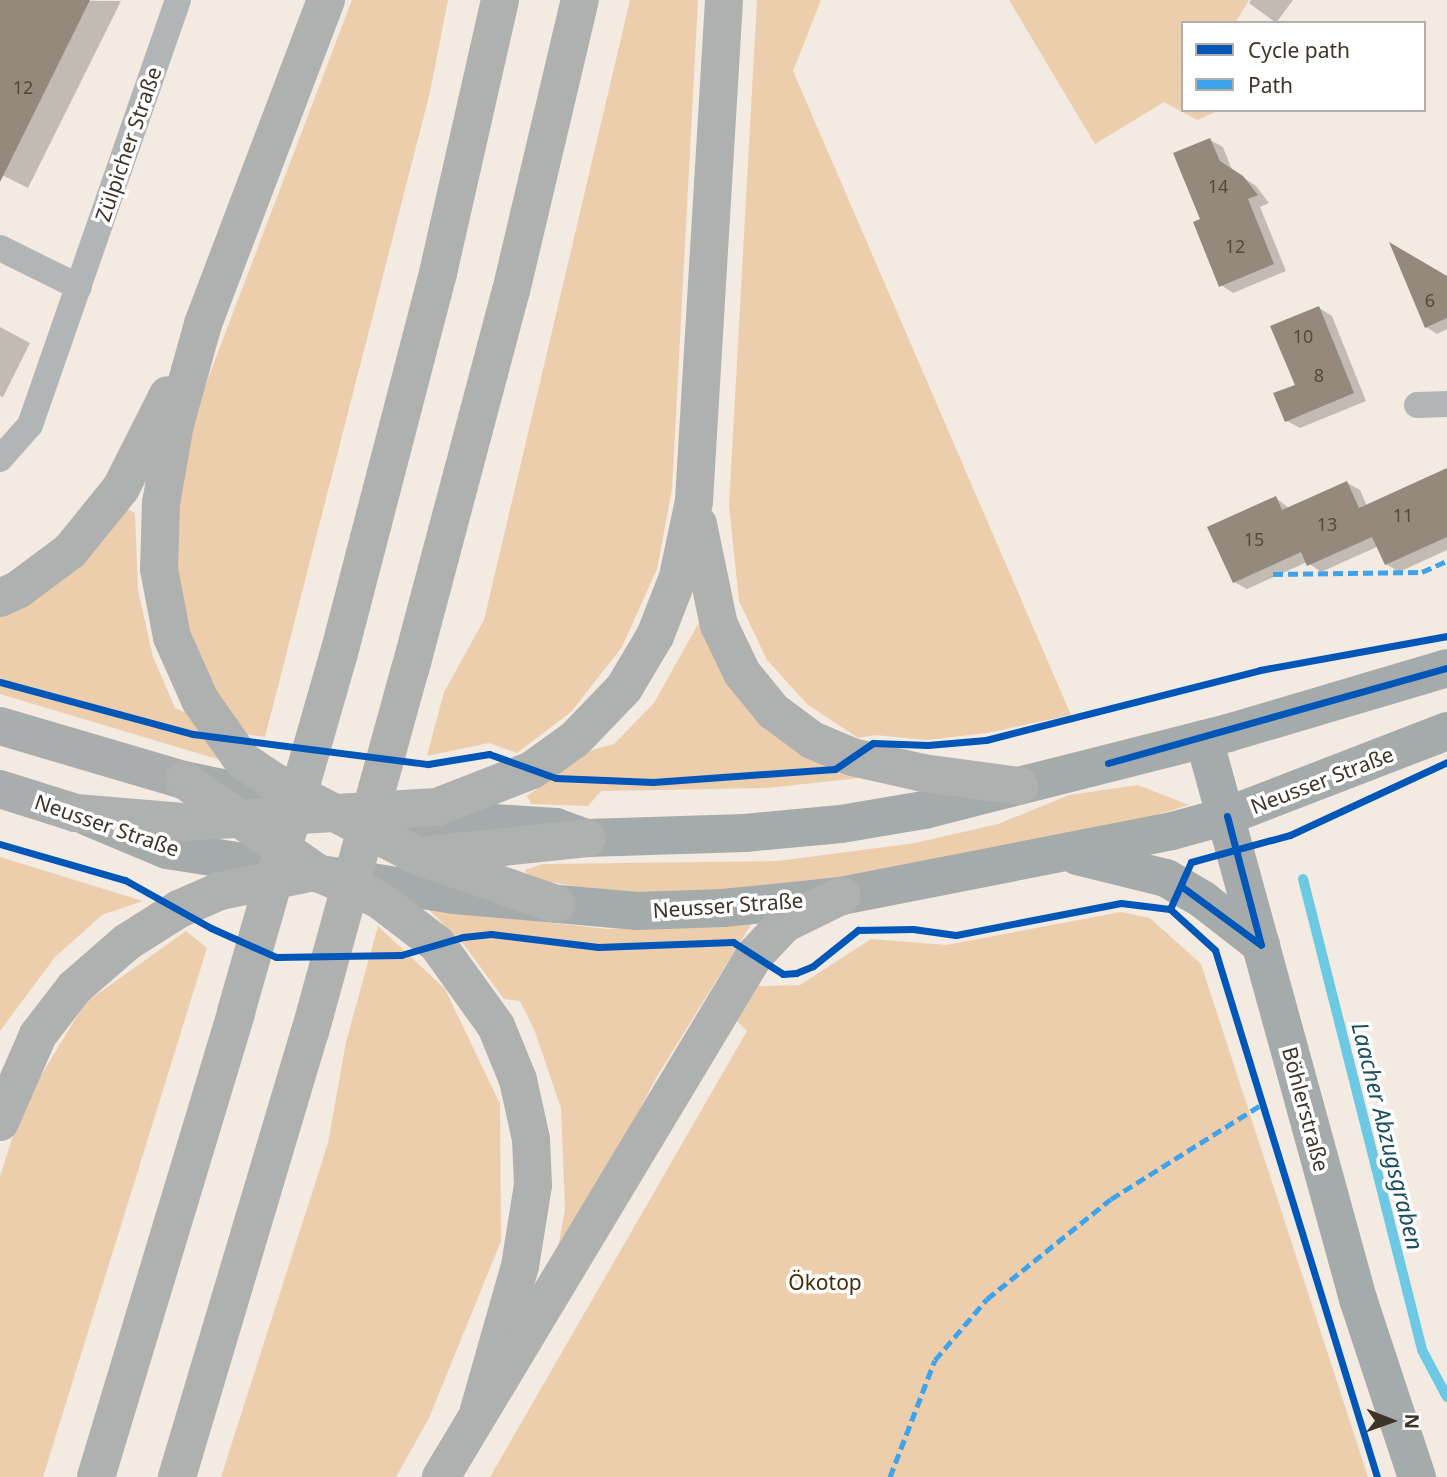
<!DOCTYPE html>
<meta charset="utf-8">
<style>
body{margin:0}
#map{position:relative;width:1447px;height:1477px;overflow:hidden;background:#f3eae1;font-family:"Noto Sans",sans-serif}
div>[style]{position:absolute}
.green>*{inset:0;background:#eccead}
.shadow>*{inset:0;background:#0003}
.stream>*{height:10px;margin:-5px;padding:0 5px;transform-origin:5px;border-radius:5px;background:#6dc8e3}
.building>*{inset:0;background:#94897c}
.street>*{height:26px;margin:-13px;padding:0 13px;transform-origin:13px;border-radius:13px;background:#b2b5b6}
.secondary>*{height:38px;margin:-19px;padding:0 19px;transform-origin:19px;border-radius:19px;background:#a5aaab}
.primary>*{height:38px;margin:-19px;padding:0 19px;transform-origin:19px;border-radius:19px;background:#a9adad}
.highway>*{height:38px;margin:-19px;padding:0 19px;transform-origin:19px;border-radius:19px;background:#afb1b0}
.highway-bridge>*{height:38px;margin:-19px;padding:0 19px;transform-origin:19px;border-radius:19px;background:#afb1b0}
.quiet>*{height:5px;margin-top:-2.5px;transform-origin:0;background:repeating-linear-gradient(90deg,#3fa3eb 0 10px,transparent 0 15px)}
.cycleway>*{height:7px;margin:-3.5px;padding:0 3.5px;transform-origin:3.5px;border-radius:3.5px;background:#0057b8}
span{translate:-50% -50%;white-space:nowrap;text-align:center;line-height:1.15;-webkit-text-stroke:7px #fff;paint-order:stroke}
.number-label{font-size:18px;color:#54493d}
.number-label span{-webkit-text-stroke-width:0}
.street-label{font-size:21px;color:#3e3428}
.park-label{font-size:21px;color:#472d08}
.water-label{font-size:23px;color:#184e5f;font-style:italic}
.legend{position:absolute;left:1181px;top:21px;width:245px;height:91px;box-sizing:border-box;background:#fff;border:2px solid #b2aea9;margin:0;padding:9px 12px;list-style:none;font-size:21px;color:#3e3428}
.legend li{display:flex;align-items:center;gap:14px;height:35px}
.legend b{width:35px;border:2px solid #b2aea9}
.north{position:absolute;left:1356px;top:1386px;width:70px;height:70px;-webkit-text-stroke:5px #fff;paint-order:stroke;rotate:91deg;font-size:19px;font-weight:700;line-height:28px;text-align:center;color:#3e3428}
.north::after{content:'';display:block;margin:auto;width:24px;height:32px;background:#3e3428;clip-path:polygon(50% 0,100% 100%,50% 72%,0 100%)}
</style>
<div id="map">
<div class="green">
<div style="clip-path:polygon(352px 0,448px 0,430px 92px,265px 737px,238px 733px,186px 632px,176px 576px,178px 485px,196px 410px)"></div>
<div style="clip-path:polygon(630px 0,698px 0,672px 490px,657px 569px,622px 647px,571px 712px,517px 753px,489px 743px,427px 756px,444px 692px,484px 620px)"></div>
<div style="clip-path:polygon(757px 0,821px 0,793px 71px,1071px 715px,987px 733px,927px 740px,875px 735px,858px 738px,807px 704px,767px 660px,739px 601px,729px 506px)"></div>
<div style="clip-path:polygon(1009px 0,1249px 0,1235px 23px,1183px 23px,1183px 110px,1220px 110px,1197px 120px,1164px 102px,1095px 144px)"></div>
<div style="clip-path:polygon(125px 508px,135px 513px,138px 590px,153px 657px,175px 708px,191px 715px,224px 761px,0 694px,0 614px)"></div>
<div style="clip-path:polygon(702px 617px,860px 778px,767px 788px,601px 791px,588px 806px,531px 804px,527px 796px,592px 750px,614px 744px,654px 703px)"></div>
<div style="clip-path:polygon(1138px 785px,1189px 805px,1082px 837px,896px 872px,722px 890px,615px 894px,529px 878px,525px 870px,543px 864px,778px 861px,915px 843px,998px 824px,1069px 795px)"></div>
<div style="clip-path:polygon(0 857px,143px 901px,102px 915px,55px 957px,0 1031px)"></div>
<div style="clip-path:polygon(428px 909px,607px 929px,752px 923px,656px 1078px,553px 1276px,565px 1209px,561px 1108px,534px 1029px,520px 1001px,504px 999px,465px 946px)"></div>
<div style="clip-path:polygon(1121px 912px,1150px 918px,1201px 964px,1368px 1477px,490px 1477px,747px 1031px,737px 1021px,758px 986px,800px 985px,871px 939px,946px 945px)"></div>
<div style="clip-path:polygon(378px 926px,445px 989px,500px 1104px,501px 1241px,429px 1418px,396px 1477px,221px 1477px,328px 1143px,346px 1042px)"></div>
<div style="clip-path:polygon(186px 931px,207px 948px,43px 1477px,0 1477px,0 1176px,23px 1105px,85px 1003px)"></div>
</div>
<div class="shadow">
<div style="clip-path:polygon(0 0,121px 1px,28px 188px,0 174px)"></div>
<div style="clip-path:polygon(1251px 0,1293px 0,1276px 23px,1249px 3px)"></div>
<div style="clip-path:polygon(1210px 140px,1223px 147px,1232px 170px,1256px 186px,1269px 203px,1260px 207px,1286px 271px,1233px 293px,1221px 285px,1203px 220px)"></div>
<div style="clip-path:polygon(1447px 277px,1447px 329px,1437px 334px,1426px 327px)"></div>
<div style="clip-path:polygon(1319px 308px,1332px 316px,1366px 401px,1300px 428px,1287px 421px)"></div>
<div style="clip-path:polygon(0 327px,30px 343px,3px 397px,0 396px)"></div>
<div style="clip-path:polygon(1447px 470px,1447px 550px,1399px 572px,1386px 564px,1379px 546px,1321px 572px,1307px 562px,1247px 589px,1234px 582px,1276px 498px,1290px 509px,1347px 483px,1360px 490px,1367px 506px)"></div>
</div>
<div class="stream">
<div style="left:1303px;top:879px;width:486px;rotate:75.8deg"></div>
<div style="left:1422px;top:1350px;width:53px;rotate:62deg"></div>
</div>
<div class="building">
<div style="clip-path:polygon(0 0,90px 0,0 182px)"></div>
<div style="clip-path:polygon(1210px 138px,1220px 161px,1243px 176px,1258px 195px,1248px 199px,1274px 264px,1219px 287px,1193px 222px,1200px 219px,1173px 153px)"></div>
<div style="clip-path:polygon(1389px 242px,1447px 276px,1447px 318px,1425px 328px)"></div>
<div style="clip-path:polygon(1319px 306px,1354px 393px,1285px 422px,1273px 393px,1295px 385px,1270px 326px)"></div>
<div style="clip-path:polygon(1447px 468px,1447px 537px,1385px 565px,1372px 537px,1307px 566px,1301px 552px,1233px 583px,1207px 527px,1276px 496px,1282px 510px,1347px 481px,1359px 508px)"></div>
</div>
<div class="street">
<div style="left:0;top:248px;width:88px;rotate:26.3deg"></div>
<div style="left:1417px;top:405px;width:30px;rotate:-2deg"></div>
<div style="left:0;top:459px;width:45px;rotate:-48.6deg"></div>
<div style="left:30px;top:425px;width:450px;rotate:-70.8deg"></div>
</div>
<div class="secondary">
<div style="left:1204px;top:739px;width:581px;rotate:74.62deg"></div>
<div style="left:1358px;top:1299px;width:188px;rotate:71.7deg"></div>
<div style="left:184px;top:780px;width:131px;rotate:11.9deg"></div>
<div style="left:88px;top:817px;width:86px;rotate:22.7deg"></div>
<div style="left:167px;top:850px;width:291px;rotate:8.9deg"></div>
<div style="left:455px;top:895px;width:183px;rotate:5deg"></div>
<div style="left:637px;top:911px;width:86px;rotate:-2deg"></div>
<div style="left:723px;top:908px;width:119px;rotate:-5.8deg"></div>
<div style="left:841px;top:896px;width:337px;rotate:-11.1deg"></div>
<div style="left:1172px;top:831px;width:57px;rotate:-15.3deg"></div>
<div style="left:1227px;top:816px;width:236px;rotate:-21.1deg"></div>
<div style="left:403px;top:817px;width:153px;rotate:3.7deg"></div>
<div style="left:556px;top:827px;width:33px;rotate:20deg"></div>
<div style="left:587px;top:838px;width:158px;rotate:-1.8deg"></div>
<div style="left:745px;top:833px;width:96px;rotate:-5.4deg"></div>
<div style="left:841px;top:824px;width:84px;rotate:-9.6deg"></div>
<div style="left:924px;top:810px;width:314px;rotate:-14.2deg"></div>
<div style="left:1228px;top:733px;width:228px;rotate:-16.5deg"></div>
<div style="left:1077px;top:856px;width:92px;rotate:13.9deg"></div>
<div style="left:1166px;top:878px;width:42px;rotate:30.3deg"></div>
<div style="left:1202px;top:899px;width:75px;rotate:37.9deg"></div>
</div>
<div class="primary">
<div style="left:0;top:726px;width:192px;rotate:16.4deg"></div>
<div style="left:0;top:789px;width:80px;rotate:17.5deg"></div>
</div>
<div class="highway">
<div style="left:326px;top:0;width:347px;rotate:110.8deg"></div>
<div style="left:203px;top:324px;width:104px;rotate:105.6deg"></div>
<div style="left:175px;top:424px;width:80px;rotate:100deg"></div>
<div style="left:161px;top:503px;width:66px;rotate:91.7deg"></div>
<div style="left:159px;top:569px;width:69px;rotate:79.2deg"></div>
<div style="left:172px;top:637px;width:69px;rotate:66deg"></div>
<div style="left:200px;top:700px;width:73px;rotate:55deg"></div>
<div style="left:242px;top:760px;width:40px;rotate:34deg"></div>
<div style="left:275px;top:782px;width:161px;rotate:27.4deg"></div>
<div style="left:418px;top:856px;width:146px;rotate:19.2deg"></div>
<div style="left:698px;top:524px;width:103px;rotate:78.3deg"></div>
<div style="left:719px;top:625px;width:53px;rotate:64.4deg"></div>
<div style="left:742px;top:673px;width:49px;rotate:50.8deg"></div>
<div style="left:773px;top:711px;width:49px;rotate:36.6deg"></div>
<div style="left:812px;top:740px;width:43px;rotate:23deg"></div>
<div style="left:852px;top:757px;width:73px;rotate:12.7deg"></div>
<div style="left:923px;top:773px;width:97px;rotate:7.7deg"></div>
<div style="left:0;top:598px;width:21px;rotate:-25deg"></div>
<div style="left:19px;top:589px;width:64px;rotate:-36.7deg"></div>
<div style="left:70px;top:551px;width:81px;rotate:-51deg"></div>
<div style="left:121px;top:488px;width:104px;rotate:-63.2deg"></div>
<div style="left:338px;top:657px;width:397px;rotate:-75.4deg"></div>
<div style="left:438px;top:273px;width:280px;rotate:-77.2deg"></div>
<div style="left:410px;top:670px;width:392px;rotate:-75.1deg"></div>
<div style="left:511px;top:291px;width:299px;rotate:-76.7deg"></div>
<div style="left:184px;top:780px;width:163px;rotate:34.8deg"></div>
<div style="left:318px;top:873px;width:65px;rotate:23.4deg"></div>
<div style="left:378px;top:899px;width:74px;rotate:37.3deg"></div>
<div style="left:437px;top:944px;width:101px;rotate:54.3deg"></div>
<div style="left:496px;top:1026px;width:58px;rotate:67.8deg"></div>
<div style="left:518px;top:1080px;width:60px;rotate:77.6deg"></div>
<div style="left:531px;top:1139px;width:46px;rotate:87.5deg"></div>
<div style="left:533px;top:1185px;width:82px;rotate:99.1deg"></div>
<div style="left:520px;top:1266px;width:150px;rotate:105.9deg"></div>
<div style="left:76px;top:813px;width:107px;rotate:4.8deg"></div>
<div style="left:183px;top:822px;width:254px;rotate:-3.4deg"></div>
<div style="left:437px;top:807px;width:102px;rotate:-21.3deg"></div>
<div style="left:532px;top:770px;width:53px;rotate:-35.8deg"></div>
<div style="left:575px;top:739px;width:71px;rotate:-46.1deg"></div>
<div style="left:624px;top:688px;width:61px;rotate:-59.2deg"></div>
<div style="left:655px;top:636px;width:63px;rotate:-68.7deg"></div>
<div style="left:678px;top:577px;width:78px;rotate:-78.1deg"></div>
<div style="left:694px;top:501px;width:502px;rotate:-86.57deg"></div>
<div style="left:419px;top:856px;width:169px;rotate:-6.1deg"></div>
<div style="left:0;top:1122px;width:95px;rotate:-66.4deg"></div>
<div style="left:38px;top:1035px;width:59px;rotate:-52.5deg"></div>
<div style="left:74px;top:988px;width:70px;rotate:-41deg"></div>
<div style="left:127px;top:942px;width:62px;rotate:-32.4deg"></div>
<div style="left:179px;top:909px;width:45px;rotate:-23.7deg"></div>
<div style="left:220px;top:891px;width:86px;rotate:-11.4deg"></div>
<div style="left:96px;top:1477px;width:486px;rotate:-73.2deg"></div>
<div style="left:177px;top:1477px;width:464px;rotate:-73.4deg"></div>
<div style="left:441px;top:1477px;width:608px;rotate:-59deg"></div>
<div style="left:754px;top:956px;width:44px;rotate:-46.8deg"></div>
<div style="left:784px;top:924px;width:64px;rotate:-26.2deg"></div>
</div>
<div class="highway-bridge">
<div style="left:236px;top:1012px;width:369px;rotate:-74deg"></div>
<div style="left:310px;top:1032px;width:376px;rotate:-74.6deg"></div>
</div>
<div class="quiet">
<div style="left:1273px;top:574px;width:149px;rotate:-0.8deg"></div>
<div style="left:1422px;top:572px;width:27px;rotate:-24deg"></div>
<div style="left:890px;top:1477px;width:125px;rotate:-69deg"></div>
<div style="left:935px;top:1360px;width:80px;rotate:-49.6deg"></div>
<div style="left:987px;top:1299px;width:159px;rotate:-38.9deg"></div>
<div style="left:1111px;top:1199px;width:177px;rotate:-32.1deg"></div>
</div>
<div class="cycleway">
<div style="left:0;top:682px;width:200px;rotate:15.1deg"></div>
<div style="left:193px;top:734px;width:237px;rotate:7.3deg"></div>
<div style="left:428px;top:764px;width:62px;rotate:-9.3deg"></div>
<div style="left:489px;top:754px;width:71px;rotate:19.7deg"></div>
<div style="left:556px;top:778px;width:97px;rotate:2.4deg"></div>
<div style="left:653px;top:782px;width:182px;rotate:-4.1deg"></div>
<div style="left:835px;top:769px;width:46px;rotate:-34.4deg"></div>
<div style="left:873px;top:743px;width:55px;rotate:2.1deg"></div>
<div style="left:928px;top:745px;width:58px;rotate:-4.9deg"></div>
<div style="left:986px;top:740px;width:283px;rotate:-14.3deg"></div>
<div style="left:1260px;top:670px;width:190px;rotate:-10.3deg"></div>
<div style="left:1108px;top:763px;width:352px;rotate:-15.7deg"></div>
<div style="left:1227px;top:816px;width:133px;rotate:75.2deg"></div>
<div style="left:0;top:844px;width:130px;rotate:16.1deg"></div>
<div style="left:125px;top:880px;width:98px;rotate:29.2deg"></div>
<div style="left:211px;top:928px;width:71px;rotate:24deg"></div>
<div style="left:276px;top:957px;width:125px;rotate:-0.9deg"></div>
<div style="left:401px;top:955px;width:65px;rotate:-16.2deg"></div>
<div style="left:463px;top:937px;width:28px;rotate:-6deg"></div>
<div style="left:491px;top:934px;width:108px;rotate:6.9deg"></div>
<div style="left:598px;top:947px;width:135px;rotate:-2.1deg"></div>
<div style="left:733px;top:942px;width:59px;rotate:32.6deg"></div>
<div style="left:783px;top:974px;width:13px;rotate:-4deg"></div>
<div style="left:796px;top:973px;width:18px;rotate:-22deg"></div>
<div style="left:813px;top:966px;width:58px;rotate:-38.7deg"></div>
<div style="left:858px;top:930px;width:55px;rotate:-1deg"></div>
<div style="left:913px;top:929px;width:43px;rotate:7.9deg"></div>
<div style="left:956px;top:935px;width:168px;rotate:-11deg"></div>
<div style="left:1121px;top:903px;width:49px;rotate:7deg"></div>
<div style="left:1181px;top:886px;width:99px;rotate:36.4deg"></div>
<div style="left:1170px;top:909px;width:61px;rotate:42.3deg"></div>
<div style="left:1215px;top:950px;width:551px;rotate:72.91deg"></div>
<div style="left:1170px;top:909px;width:51px;rotate:-65.9deg"></div>
<div style="left:1191px;top:862px;width:103px;rotate:-15.3deg"></div>
<div style="left:1290px;top:835px;width:173px;rotate:-24.9deg"></div>
</div>
<div class="number-label">
<span style="left:23px;top:87px">12</span>
<span style="left:1218px;top:186px">14</span>
<span style="left:1235px;top:246px">12</span>
<span style="left:1430px;top:300px">6</span>
<span style="left:1303px;top:336px">10</span>
<span style="left:1319px;top:375px">8</span>
<span style="left:1403px;top:515px">11</span>
<span style="left:1327px;top:524px">13</span>
<span style="left:1254px;top:539px">15</span>
</div>
<div class="street-label">
<span style="left:128px;top:144px;rotate:-71deg">Zülpicher Straße</span>
<span style="left:1322px;top:780px;rotate:-21deg">Neusser Straße</span>
<span style="left:107px;top:825px;rotate:19deg">Neusser Straße</span>
<span style="left:728px;top:905px;rotate:-4deg">Neusser Straße</span>
<span style="left:1306px;top:1109px;rotate:75deg">Böhlerstraße</span>
</div>
<div class="park-label">
<span style="left:825px;top:1282px">Ökotop</span>
</div>
<div class="water-label">
<span style="left:1388px;top:1136px;rotate:76deg">Laacher Abzugsgraben</span>
</div>
<ul class="legend">
<li><b style="height:9px;background:#0057b8"></b>Cycle path</li>
<li><b style="height:9px;background:#3fa3eb"></b>Path</li>
</ul>
<div class="north">N</div>
</div>
